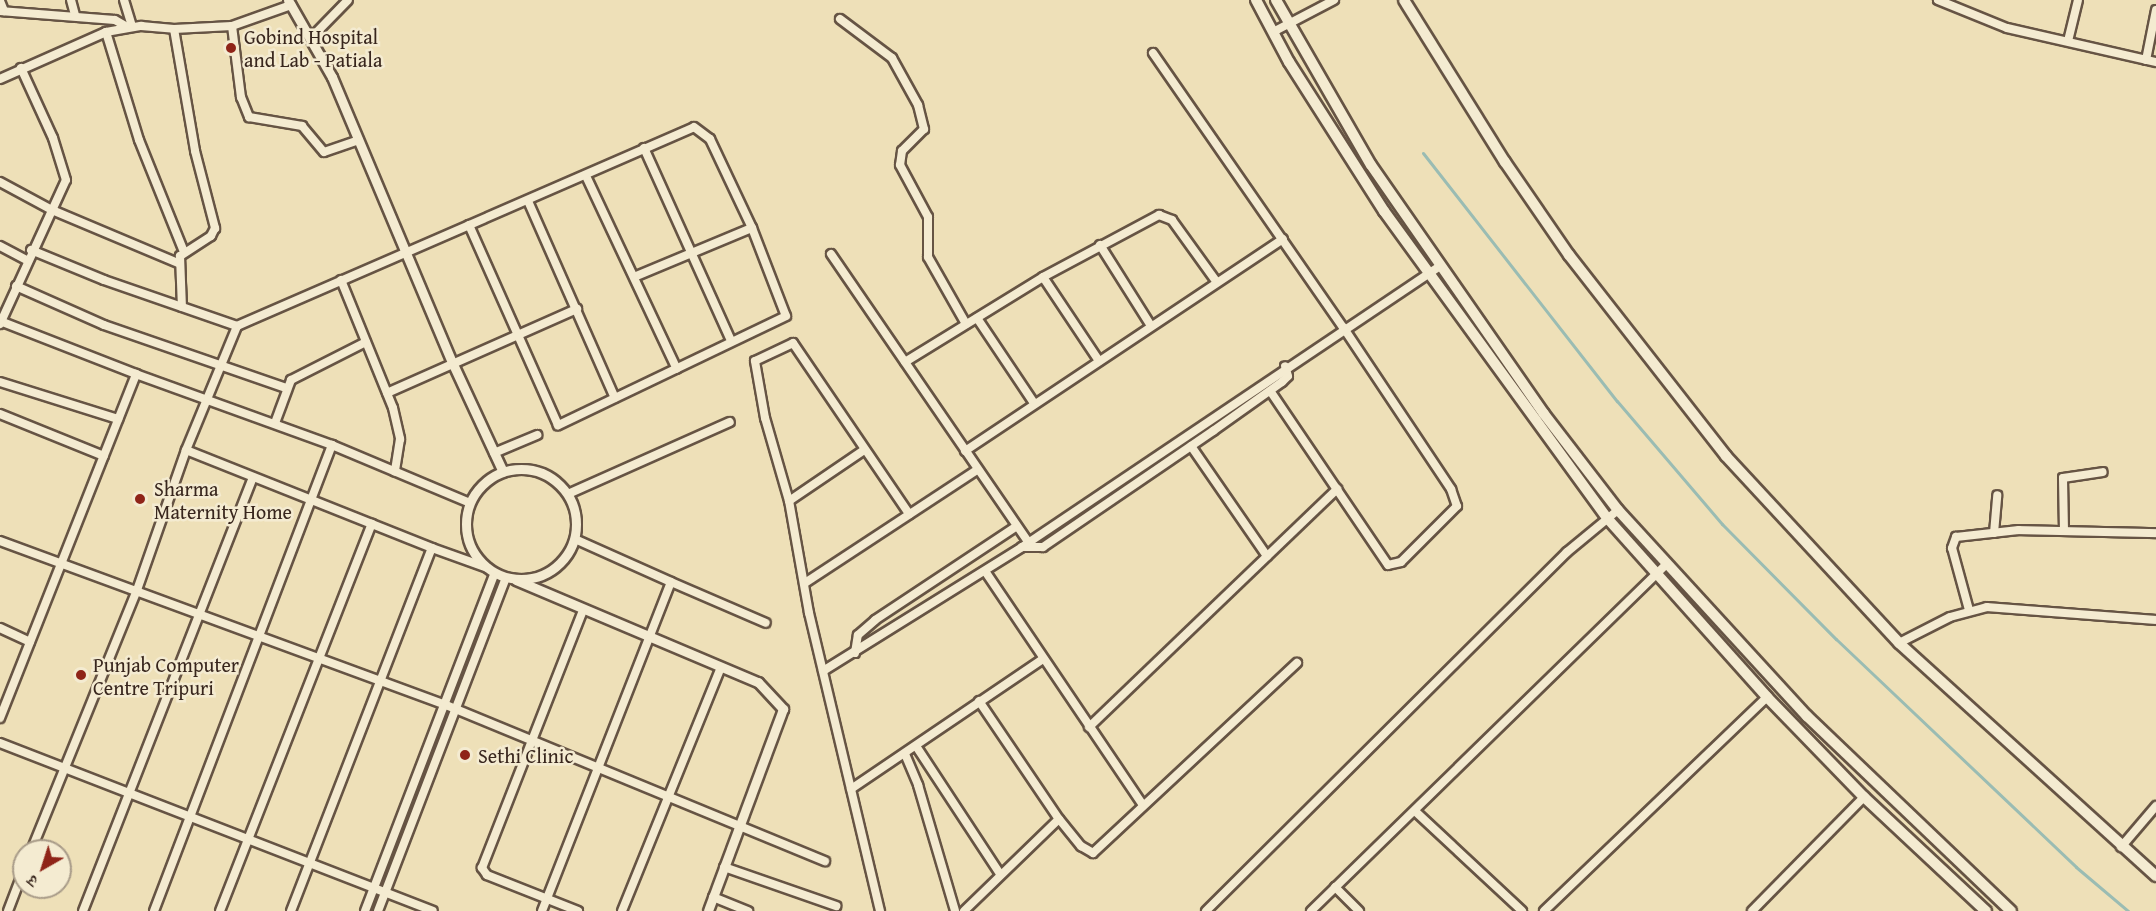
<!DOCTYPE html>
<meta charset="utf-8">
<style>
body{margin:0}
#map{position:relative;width:2156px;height:911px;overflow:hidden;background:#eee0b8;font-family:"Gentium Book Plus","Noto Serif Devanagari",serif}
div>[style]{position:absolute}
.stream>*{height:3px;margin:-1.5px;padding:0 1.5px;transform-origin:1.5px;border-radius:1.5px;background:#9abcb3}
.roads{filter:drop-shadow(2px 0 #665444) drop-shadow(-2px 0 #665444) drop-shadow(0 2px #665444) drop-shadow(0 -2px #665444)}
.minor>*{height:8px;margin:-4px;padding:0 4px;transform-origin:4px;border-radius:4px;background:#f4ebd1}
.tertiary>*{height:9px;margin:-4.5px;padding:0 4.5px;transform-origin:4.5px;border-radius:4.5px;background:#f4ebd1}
.tertiary>.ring{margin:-4.5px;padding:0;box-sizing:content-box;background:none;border:9px solid #f4ebd1;border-radius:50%}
.secondary>*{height:10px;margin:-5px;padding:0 5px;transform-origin:5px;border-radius:5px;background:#f4ebd1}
.dots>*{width:16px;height:16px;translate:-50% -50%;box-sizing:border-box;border:3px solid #f4ebd1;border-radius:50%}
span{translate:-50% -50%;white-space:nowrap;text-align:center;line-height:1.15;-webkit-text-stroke:5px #f4ebd1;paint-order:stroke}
.poi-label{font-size:20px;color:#38261d}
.left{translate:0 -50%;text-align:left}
.north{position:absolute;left:12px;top:839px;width:60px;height:60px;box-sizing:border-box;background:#f4ebd1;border:2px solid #a99c89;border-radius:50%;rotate:219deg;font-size:16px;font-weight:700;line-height:24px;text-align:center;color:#38261d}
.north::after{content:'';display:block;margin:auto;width:21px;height:27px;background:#8f2418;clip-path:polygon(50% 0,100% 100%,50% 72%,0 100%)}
</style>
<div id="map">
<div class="stream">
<div style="left:1423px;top:153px;width:315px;rotate:52deg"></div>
<div style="left:1617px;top:401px;width:162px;rotate:49.5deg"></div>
<div style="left:1722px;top:524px;width:162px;rotate:45.3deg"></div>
<div style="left:1836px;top:639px;width:331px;rotate:43.5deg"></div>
<div style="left:2076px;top:867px;width:68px;rotate:40.2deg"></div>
</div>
<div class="roads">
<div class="minor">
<div style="left:71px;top:0;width:16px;rotate:75deg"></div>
<div style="left:124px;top:0;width:27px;rotate:73deg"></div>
<div style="left:1938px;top:0;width:74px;rotate:22.1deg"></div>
<div style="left:2007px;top:28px;width:153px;rotate:12.9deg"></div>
<div style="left:0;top:1px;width:11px;rotate:68deg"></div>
<div style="left:0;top:11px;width:115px;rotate:4.5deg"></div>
<div style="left:115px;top:20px;width:14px;rotate:30deg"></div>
<div style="left:840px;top:19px;width:65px;rotate:36.9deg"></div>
<div style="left:892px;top:58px;width:54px;rotate:61deg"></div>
<div style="left:918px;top:105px;width:25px;rotate:76deg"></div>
<div style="left:924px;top:129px;width:31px;rotate:135deg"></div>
<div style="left:902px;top:151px;width:14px;rotate:98deg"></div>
<div style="left:900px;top:165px;width:59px;rotate:61.7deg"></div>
<div style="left:928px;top:217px;width:40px;rotate:90deg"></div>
<div style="left:928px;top:257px;width:77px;rotate:60.4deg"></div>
<div style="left:232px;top:26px;width:72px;rotate:82.8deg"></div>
<div style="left:241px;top:97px;width:22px;rotate:68deg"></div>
<div style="left:249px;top:117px;width:54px;rotate:9.6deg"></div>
<div style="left:302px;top:126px;width:34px;rotate:50deg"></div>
<div style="left:324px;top:152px;width:37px;rotate:-19deg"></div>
<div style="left:174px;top:29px;width:124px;rotate:80.2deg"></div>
<div style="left:195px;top:151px;width:80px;rotate:75.4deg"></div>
<div style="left:215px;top:228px;width:9px;rotate:117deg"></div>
<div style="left:211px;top:236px;width:37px;rotate:147deg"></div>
<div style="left:180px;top:256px;width:51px;rotate:87.8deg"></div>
<div style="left:106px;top:32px;width:113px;rotate:73deg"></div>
<div style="left:139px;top:140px;width:121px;rotate:68.1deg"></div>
<div style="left:1273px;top:32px;width:69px;rotate:-27.7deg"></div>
<div style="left:310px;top:39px;width:54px;rotate:-45.7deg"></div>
<div style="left:2068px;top:41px;width:42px;rotate:-76.3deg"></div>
<div style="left:1153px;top:53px;width:333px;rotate:55.3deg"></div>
<div style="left:1343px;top:327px;width:195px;rotate:56.3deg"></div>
<div style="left:1451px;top:489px;width:18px;rotate:71deg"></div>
<div style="left:1457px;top:506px;width:79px;rotate:135deg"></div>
<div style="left:1401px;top:562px;width:13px;rotate:167deg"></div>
<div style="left:1388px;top:565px;width:210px;rotate:-124.1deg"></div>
<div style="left:2146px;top:60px;width:51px;rotate:-78.7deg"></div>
<div style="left:0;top:79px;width:116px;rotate:-23.9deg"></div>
<div style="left:106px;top:32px;width:36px;rotate:-10deg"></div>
<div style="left:141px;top:26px;width:33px;rotate:5deg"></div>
<div style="left:174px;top:29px;width:58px;rotate:-3deg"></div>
<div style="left:232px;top:26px;width:63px;rotate:-19.6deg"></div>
<div style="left:644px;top:148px;width:212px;rotate:65.7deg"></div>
<div style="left:586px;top:176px;width:213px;rotate:64.8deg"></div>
<div style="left:0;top:182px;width:59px;rotate:28.3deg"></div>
<div style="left:52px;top:210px;width:137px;rotate:22.8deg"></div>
<div style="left:528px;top:201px;width:215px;rotate:66.2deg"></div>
<div style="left:1100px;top:245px;width:96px;rotate:57.8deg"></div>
<div style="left:0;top:246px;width:30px;rotate:28deg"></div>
<div style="left:31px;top:250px;width:79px;rotate:22.3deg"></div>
<div style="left:104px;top:280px;width:141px;rotate:19.1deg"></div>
<div style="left:831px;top:254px;width:350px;rotate:55.6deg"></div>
<div style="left:634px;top:277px;width:128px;rotate:-22.6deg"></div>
<div style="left:1043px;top:277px;width:101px;rotate:56.3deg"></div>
<div style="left:341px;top:280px;width:138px;rotate:67.9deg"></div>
<div style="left:393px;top:408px;width:32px;rotate:77deg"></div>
<div style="left:400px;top:439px;width:33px;rotate:99deg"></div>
<div style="left:16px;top:286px;width:96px;rotate:23.9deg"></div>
<div style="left:104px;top:325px;width:193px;rotate:19.1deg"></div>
<div style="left:977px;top:318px;width:102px;rotate:56.2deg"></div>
<div style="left:0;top:321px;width:146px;rotate:21.3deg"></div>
<div style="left:0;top:324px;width:158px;rotate:-65.4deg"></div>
<div style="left:66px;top:180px;width:44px;rotate:-107.2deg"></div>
<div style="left:53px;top:138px;width:77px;rotate:-114.6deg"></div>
<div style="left:905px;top:362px;width:162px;rotate:-31.6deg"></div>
<div style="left:1043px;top:277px;width:132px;rotate:-28.1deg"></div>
<div style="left:1159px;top:215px;width:14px;rotate:21deg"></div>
<div style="left:1172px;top:220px;width:75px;rotate:54.2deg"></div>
<div style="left:0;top:382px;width:124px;rotate:17.4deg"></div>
<div style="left:387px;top:393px;width:208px;rotate:-23.9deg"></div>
<div style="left:0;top:414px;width:112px;rotate:22deg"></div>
<div style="left:275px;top:423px;width:46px;rotate:-69.6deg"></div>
<div style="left:291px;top:380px;width:84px;rotate:-26.9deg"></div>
<div style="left:1191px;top:446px;width:134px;rotate:55.4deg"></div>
<div style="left:186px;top:450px;width:265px;rotate:21.7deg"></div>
<div style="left:965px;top:451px;width:382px;rotate:-33.7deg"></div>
<div style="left:494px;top:453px;width:47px;rotate:-22.7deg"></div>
<div style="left:568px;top:494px;width:177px;rotate:-24deg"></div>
<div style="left:789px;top:501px;width:91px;rotate:-34.2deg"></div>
<div style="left:2064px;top:531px;width:53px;rotate:-91.1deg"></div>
<div style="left:2063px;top:478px;width:40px;rotate:-8.5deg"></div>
<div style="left:1994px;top:533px;width:38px;rotate:-85deg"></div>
<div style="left:0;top:541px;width:475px;rotate:20.2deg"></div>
<div style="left:446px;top:705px;width:410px;rotate:22.4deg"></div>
<div style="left:1022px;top:547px;width:21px"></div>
<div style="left:1043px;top:547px;width:206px;rotate:-34.3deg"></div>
<div style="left:1213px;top:431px;width:85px;rotate:-35.4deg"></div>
<div style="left:1282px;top:382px;width:8px;rotate:-45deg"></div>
<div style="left:1288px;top:376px;width:10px;rotate:-107deg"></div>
<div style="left:985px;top:571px;width:282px;rotate:56deg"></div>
<div style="left:671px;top:582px;width:103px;rotate:23.3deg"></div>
<div style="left:805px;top:583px;width:206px;rotate:-33.3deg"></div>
<div style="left:1969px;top:610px;width:64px;rotate:-105.3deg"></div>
<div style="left:1952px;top:548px;width:12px;rotate:-70deg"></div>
<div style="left:1956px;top:537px;width:63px;rotate:-6.3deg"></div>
<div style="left:2019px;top:530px;width:137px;rotate:1.3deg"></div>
<div style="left:0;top:628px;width:33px;rotate:25deg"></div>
<div style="left:1899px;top:643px;width:57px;rotate:-27deg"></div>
<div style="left:1950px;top:617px;width:38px;rotate:-15deg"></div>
<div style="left:1987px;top:607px;width:169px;rotate:4.4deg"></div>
<div style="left:855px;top:653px;width:18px;rotate:-81deg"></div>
<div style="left:858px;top:635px;width:23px;rotate:-41deg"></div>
<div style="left:875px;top:620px;width:170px;rotate:-33.5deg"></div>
<div style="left:823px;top:671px;width:234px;rotate:-31.9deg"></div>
<div style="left:1022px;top:547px;width:504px;rotate:-33.91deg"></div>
<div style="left:979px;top:701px;width:143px;rotate:55.9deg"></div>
<div style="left:1059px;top:819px;width:35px;rotate:51deg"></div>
<div style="left:1081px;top:846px;width:14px;rotate:30deg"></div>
<div style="left:1093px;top:853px;width:279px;rotate:-43deg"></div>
<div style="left:0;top:718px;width:370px;rotate:-68.4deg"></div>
<div style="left:136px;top:374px;width:208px;rotate:19.9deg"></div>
<div style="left:332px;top:445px;width:150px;rotate:22.8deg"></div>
<div style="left:1089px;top:727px;width:344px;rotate:-43.8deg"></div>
<div style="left:0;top:743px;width:464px;rotate:21.2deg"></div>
<div style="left:916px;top:746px;width:153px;rotate:56.7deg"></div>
<div style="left:905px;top:754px;width:34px;rotate:67deg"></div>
<div style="left:918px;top:785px;width:131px;rotate:73.6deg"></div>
<div style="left:851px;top:789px;width:232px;rotate:-34.1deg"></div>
<div style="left:1416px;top:812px;width:145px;rotate:43deg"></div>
<div style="left:2121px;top:847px;width:54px;rotate:-49.5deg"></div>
<div style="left:31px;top:851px;width:282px;rotate:-67.9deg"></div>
<div style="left:137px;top:590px;width:148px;rotate:-70.7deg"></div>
<div style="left:186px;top:450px;width:134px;rotate:-67.6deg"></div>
<div style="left:237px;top:326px;width:498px;rotate:-23.5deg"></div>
<div style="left:694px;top:127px;width:20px;rotate:37deg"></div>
<div style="left:710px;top:139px;width:98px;rotate:64.7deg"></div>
<div style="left:752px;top:228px;width:94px;rotate:68.9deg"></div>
<div style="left:786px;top:316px;width:253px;rotate:154.4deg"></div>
<div style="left:558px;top:425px;width:219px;rotate:-114deg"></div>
<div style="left:724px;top:867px;width:119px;rotate:19.2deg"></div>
<div style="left:1335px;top:887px;width:34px;rotate:45deg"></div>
<div style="left:713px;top:897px;width:38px;rotate:22deg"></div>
<div style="left:8px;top:911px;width:45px;rotate:-69.1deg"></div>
<div style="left:83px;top:911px;width:466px;rotate:-68.6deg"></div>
<div style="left:154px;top:911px;width:499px;rotate:-69.1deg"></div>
<div style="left:220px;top:911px;width:416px;rotate:-68.6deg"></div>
<div style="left:291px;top:911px;width:389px;rotate:-68.8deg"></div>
<div style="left:432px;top:548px;width:59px;rotate:19.7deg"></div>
<div style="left:365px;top:911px;width:362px;rotate:-69deg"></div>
<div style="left:378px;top:911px;width:357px;rotate:-69deg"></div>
<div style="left:542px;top:911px;width:353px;rotate:-68.6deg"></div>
<div style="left:671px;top:582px;width:105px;rotate:-155.9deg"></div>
<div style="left:578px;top:911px;width:98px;rotate:-158.4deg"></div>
<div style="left:487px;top:875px;width:9px;rotate:-126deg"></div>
<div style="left:482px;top:868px;width:277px;rotate:-68.6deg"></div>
<div style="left:622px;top:911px;width:263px;rotate:-67.9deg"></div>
<div style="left:880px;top:911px;width:306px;rotate:-103.4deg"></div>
<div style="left:809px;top:613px;width:114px;rotate:-100.1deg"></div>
<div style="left:789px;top:501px;width:86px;rotate:-106.1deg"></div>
<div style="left:765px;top:418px;width:58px;rotate:-100deg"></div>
<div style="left:755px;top:361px;width:42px;rotate:-25.3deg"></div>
<div style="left:793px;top:343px;width:207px;rotate:55.8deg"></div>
<div style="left:964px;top:911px;width:132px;rotate:-44.1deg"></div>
<div style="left:1206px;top:911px;width:509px;rotate:-44.84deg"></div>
<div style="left:1567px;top:552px;width:66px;rotate:-39.5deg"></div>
<div style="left:1311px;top:911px;width:497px;rotate:-44.3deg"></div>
<div style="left:1544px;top:911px;width:309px;rotate:-43.8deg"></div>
<div style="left:1752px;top:911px;width:160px;rotate:-45.5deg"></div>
</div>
<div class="tertiary">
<div style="left:288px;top:0;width:89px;rotate:60.3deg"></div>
<div style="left:332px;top:77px;width:309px;rotate:67.2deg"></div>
<div style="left:452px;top:362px;width:121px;rotate:65.1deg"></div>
<div class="ring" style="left:466px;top:469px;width:101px;height:101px"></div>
<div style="left:516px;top:580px;width:263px;rotate:22.9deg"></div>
<div style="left:758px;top:682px;width:37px;rotate:47deg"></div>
<div style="left:783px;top:709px;width:215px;rotate:110.4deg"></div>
</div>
<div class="secondary">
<div style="left:1256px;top:0;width:70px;rotate:62deg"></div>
<div style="left:1289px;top:62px;width:177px;rotate:57.5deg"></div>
<div style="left:1384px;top:211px;width:379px;rotate:54deg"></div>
<div style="left:1607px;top:518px;width:240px;rotate:48.2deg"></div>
<div style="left:1767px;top:697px;width:139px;rotate:45.9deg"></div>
<div style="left:1864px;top:797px;width:167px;rotate:43.1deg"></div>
<div style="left:1276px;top:0;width:190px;rotate:60.1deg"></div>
<div style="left:1371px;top:165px;width:303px;rotate:55.2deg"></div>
<div style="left:1544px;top:414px;width:121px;rotate:52.4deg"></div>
<div style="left:1618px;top:510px;width:280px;rotate:47.5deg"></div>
<div style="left:1807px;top:716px;width:282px;rotate:43.7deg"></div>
<div style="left:1404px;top:0;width:191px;rotate:58.1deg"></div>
<div style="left:1505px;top:162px;width:113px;rotate:55.5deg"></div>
<div style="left:1569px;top:255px;width:255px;rotate:52deg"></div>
<div style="left:1726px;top:456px;width:255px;rotate:47.2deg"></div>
<div style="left:1899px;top:643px;width:347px;rotate:42.2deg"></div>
</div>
</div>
<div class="dots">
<div style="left:231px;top:48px;background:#8f2418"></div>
<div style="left:140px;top:499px;background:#8f2418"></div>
<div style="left:81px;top:675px;background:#8f2418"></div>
<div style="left:465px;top:755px;background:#8f2418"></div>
</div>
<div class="poi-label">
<span class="left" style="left:244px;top:48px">Gobind Hospital<br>and Lab - Patiala</span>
<span class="left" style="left:154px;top:500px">Sharma<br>Maternity Home</span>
<span class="left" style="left:93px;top:676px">Punjab Computer<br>Centre Tripuri</span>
<span class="left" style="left:478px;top:755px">Sethi Clinic</span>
</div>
<div class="north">उ</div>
</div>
